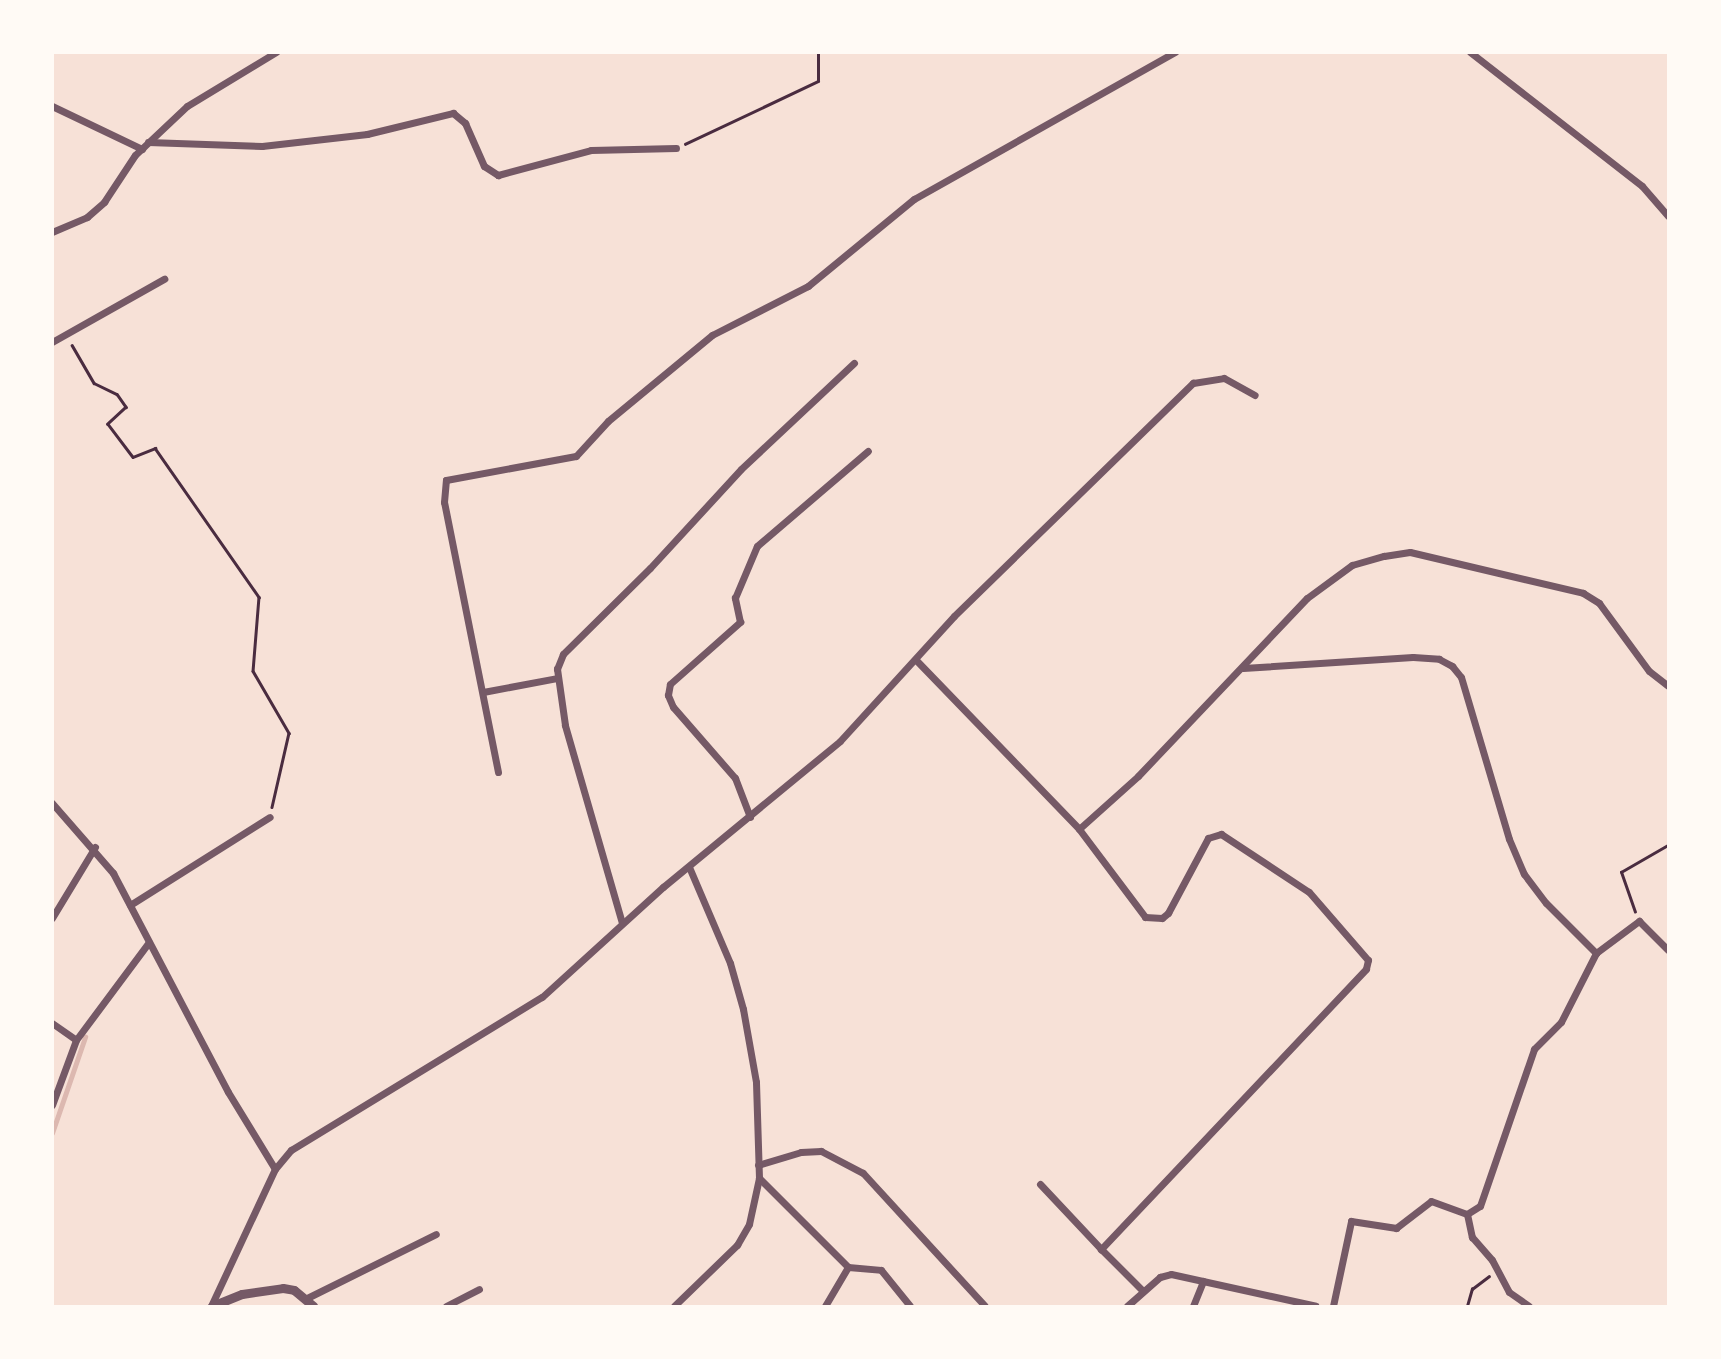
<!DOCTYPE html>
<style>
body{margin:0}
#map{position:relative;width:1721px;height:1359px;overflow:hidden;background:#f7e1d7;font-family:Lato,sans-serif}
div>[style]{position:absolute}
.stream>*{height:5px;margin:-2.5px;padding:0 2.5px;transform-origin:2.5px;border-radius:2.5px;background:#dcb8b0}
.path>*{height:2.5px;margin:-1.25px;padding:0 1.25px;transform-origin:1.25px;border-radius:1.25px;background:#4a2c40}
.minor>*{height:7px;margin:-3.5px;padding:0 3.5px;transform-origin:3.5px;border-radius:3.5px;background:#755966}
.tertiary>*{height:9px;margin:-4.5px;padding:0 4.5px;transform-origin:4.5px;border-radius:4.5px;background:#755966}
span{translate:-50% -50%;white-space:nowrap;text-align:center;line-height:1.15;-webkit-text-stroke:6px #fffaf5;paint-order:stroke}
.frame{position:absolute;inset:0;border:54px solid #fffaf5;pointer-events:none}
</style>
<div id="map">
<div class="stream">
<div style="left:52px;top:1133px;width:102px;rotate:-71deg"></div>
</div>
<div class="path">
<div style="left:685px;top:144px;width:147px;rotate:-25.3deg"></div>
<div style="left:818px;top:81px;width:29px;rotate:-90deg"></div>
<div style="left:72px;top:345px;width:44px;rotate:59.9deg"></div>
<div style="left:94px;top:383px;width:25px;rotate:26deg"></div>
<div style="left:117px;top:394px;width:16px;rotate:55deg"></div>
<div style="left:126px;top:407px;width:25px;rotate:137deg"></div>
<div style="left:108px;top:424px;width:41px;rotate:52.9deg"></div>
<div style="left:133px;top:457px;width:24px;rotate:-22deg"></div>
<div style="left:155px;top:448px;width:182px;rotate:55.1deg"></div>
<div style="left:259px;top:597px;width:74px;rotate:94.6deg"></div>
<div style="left:253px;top:671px;width:72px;rotate:59.9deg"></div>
<div style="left:289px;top:733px;width:76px;rotate:102.9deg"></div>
<div style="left:1635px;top:912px;width:42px;rotate:-109.3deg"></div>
<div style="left:1621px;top:872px;width:54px;rotate:-29.9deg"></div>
<div style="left:1467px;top:1306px;width:18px;rotate:-74deg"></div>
<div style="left:1472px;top:1289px;width:21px;rotate:-37deg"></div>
</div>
<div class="minor">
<div style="left:1470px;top:52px;width:218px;rotate:37.9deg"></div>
<div style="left:1642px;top:186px;width:40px;rotate:49deg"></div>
<div style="left:52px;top:106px;width:100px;rotate:25.5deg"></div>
<div style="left:148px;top:142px;width:114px;rotate:2deg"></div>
<div style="left:262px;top:146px;width:106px;rotate:-6.5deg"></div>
<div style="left:367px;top:134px;width:89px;rotate:-13.7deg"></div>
<div style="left:453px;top:113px;width:16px;rotate:40deg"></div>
<div style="left:465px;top:123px;width:47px;rotate:66.2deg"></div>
<div style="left:484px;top:166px;width:17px;rotate:33deg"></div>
<div style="left:498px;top:175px;width:96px;rotate:-15deg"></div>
<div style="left:591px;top:150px;width:85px;rotate:-1.3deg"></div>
<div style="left:52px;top:232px;width:38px;rotate:-23deg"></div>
<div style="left:87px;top:217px;width:23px;rotate:-41deg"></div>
<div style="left:104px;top:202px;width:56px;rotate:-56.6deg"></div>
<div style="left:135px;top:155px;width:71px;rotate:-43.3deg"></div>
<div style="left:187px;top:106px;width:104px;rotate:-31.2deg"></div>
<div style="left:52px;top:342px;width:129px;rotate:-29.4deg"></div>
<div style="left:916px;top:660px;width:235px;rotate:46deg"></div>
<div style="left:1079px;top:829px;width:110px;rotate:53.1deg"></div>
<div style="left:1145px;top:917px;width:17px;rotate:3deg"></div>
<div style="left:1162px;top:918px;width:8px;rotate:-40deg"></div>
<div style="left:1168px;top:913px;width:85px;rotate:-61.9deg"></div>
<div style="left:1208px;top:838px;width:14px;rotate:-17deg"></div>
<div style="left:1221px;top:834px;width:105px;rotate:33.4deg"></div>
<div style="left:1309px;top:892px;width:90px;rotate:49.1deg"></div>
<div style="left:1368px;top:960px;width:9px;rotate:103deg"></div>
<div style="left:1366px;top:969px;width:386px;rotate:133.4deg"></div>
<div style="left:1101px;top:1249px;width:59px;rotate:45deg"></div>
<div style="left:1243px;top:668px;width:170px;rotate:-3.7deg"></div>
<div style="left:1413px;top:657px;width:26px;rotate:4deg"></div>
<div style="left:1439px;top:659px;width:15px;rotate:28deg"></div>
<div style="left:1452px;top:666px;width:14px;rotate:51deg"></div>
<div style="left:1461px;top:677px;width:169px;rotate:73.5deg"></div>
<div style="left:1509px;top:839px;width:38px;rotate:67deg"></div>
<div style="left:1524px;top:874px;width:36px;rotate:53deg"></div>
<div style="left:1546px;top:903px;width:71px;rotate:45deg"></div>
<div style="left:483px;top:692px;width:75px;rotate:-10.7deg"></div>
<div style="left:498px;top:772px;width:275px;rotate:-101.3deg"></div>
<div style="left:444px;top:502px;width:22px;rotate:-85deg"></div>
<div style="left:446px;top:480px;width:132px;rotate:-10.5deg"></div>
<div style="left:576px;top:456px;width:47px;rotate:-47.6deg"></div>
<div style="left:608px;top:421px;width:135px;rotate:-39.6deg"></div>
<div style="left:712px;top:335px;width:108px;rotate:-27deg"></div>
<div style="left:808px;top:286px;width:137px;rotate:-39.4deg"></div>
<div style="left:914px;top:199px;width:300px;rotate:-29.4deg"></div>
<div style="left:52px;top:803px;width:93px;rotate:48.9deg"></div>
<div style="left:113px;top:873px;width:247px;rotate:62.3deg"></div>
<div style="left:228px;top:1092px;width:90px;rotate:58.6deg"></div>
<div style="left:750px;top:817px;width:42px;rotate:-111deg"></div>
<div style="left:735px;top:778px;width:94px;rotate:-131.1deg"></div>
<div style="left:673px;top:707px;width:13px;rotate:-113deg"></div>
<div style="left:668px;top:695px;width:11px;rotate:-80deg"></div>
<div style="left:670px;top:684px;width:94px;rotate:-41.5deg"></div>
<div style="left:740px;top:622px;width:25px;rotate:-102deg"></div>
<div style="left:735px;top:598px;width:56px;rotate:-67.1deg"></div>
<div style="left:757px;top:546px;width:146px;rotate:-40.6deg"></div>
<div style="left:1079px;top:829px;width:79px;rotate:-41.9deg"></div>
<div style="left:1138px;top:776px;width:245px;rotate:-46.5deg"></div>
<div style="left:1307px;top:598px;width:56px;rotate:-36.3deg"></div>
<div style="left:1352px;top:565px;width:33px;rotate:-16deg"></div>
<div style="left:1384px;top:556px;width:26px;rotate:-9deg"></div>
<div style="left:1410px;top:552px;width:178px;rotate:13.3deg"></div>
<div style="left:1583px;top:593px;width:19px;rotate:32deg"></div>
<div style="left:1599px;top:603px;width:84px;rotate:53.7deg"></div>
<div style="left:1649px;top:671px;width:24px;rotate:38deg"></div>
<div style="left:130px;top:905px;width:165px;rotate:-32.2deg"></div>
<div style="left:52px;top:918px;width:83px;rotate:-58.8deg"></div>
<div style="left:622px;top:923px;width:206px;rotate:-106.1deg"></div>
<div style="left:565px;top:725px;width:57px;rotate:-98.1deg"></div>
<div style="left:557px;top:669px;width:16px;rotate:-68deg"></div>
<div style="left:563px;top:654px;width:122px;rotate:-44.7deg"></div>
<div style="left:650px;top:568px;width:134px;rotate:-47.4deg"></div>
<div style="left:741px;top:469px;width:155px;rotate:-43.2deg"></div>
<div style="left:52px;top:1023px;width:29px;rotate:35deg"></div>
<div style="left:52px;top:1105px;width:69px;rotate:-69.7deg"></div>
<div style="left:76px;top:1040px;width:122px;rotate:-53.3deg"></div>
<div style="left:758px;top:1165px;width:45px;rotate:-16.8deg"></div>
<div style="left:801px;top:1152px;width:20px;rotate:-3deg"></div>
<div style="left:821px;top:1151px;width:47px;rotate:27.6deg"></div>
<div style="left:863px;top:1173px;width:180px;rotate:47.5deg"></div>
<div style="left:759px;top:1178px;width:126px;rotate:45deg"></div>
<div style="left:848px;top:1267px;width:33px;rotate:5deg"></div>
<div style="left:881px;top:1270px;width:46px;rotate:51.1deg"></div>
<div style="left:1040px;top:1184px;width:89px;rotate:46.8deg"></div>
<div style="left:1467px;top:1214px;width:24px;rotate:78deg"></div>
<div style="left:1472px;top:1237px;width:30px;rotate:49deg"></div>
<div style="left:1492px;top:1260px;width:36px;rotate:62deg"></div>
<div style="left:1509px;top:1292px;width:24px;rotate:35deg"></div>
<div style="left:305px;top:1299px;width:146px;rotate:-26.4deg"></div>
<div style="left:211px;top:1306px;width:151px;rotate:-65deg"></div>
<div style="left:275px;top:1169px;width:25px;rotate:-50deg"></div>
<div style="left:291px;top:1150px;width:294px;rotate:-31.4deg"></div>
<div style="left:542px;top:997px;width:164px;rotate:-42.3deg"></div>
<div style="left:663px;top:887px;width:229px;rotate:-39.5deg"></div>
<div style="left:840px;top:741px;width:169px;rotate:-47.6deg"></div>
<div style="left:954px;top:616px;width:334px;rotate:-44.3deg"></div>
<div style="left:1193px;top:383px;width:31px;rotate:-9deg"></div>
<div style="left:1224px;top:378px;width:35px;rotate:29deg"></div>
<div style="left:446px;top:1306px;width:37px;rotate:-27deg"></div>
<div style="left:674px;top:1306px;width:88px;rotate:-44.1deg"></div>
<div style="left:737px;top:1245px;width:24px;rotate:-60deg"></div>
<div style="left:749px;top:1224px;width:47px;rotate:-77.7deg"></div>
<div style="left:759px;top:1178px;width:96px;rotate:-91.8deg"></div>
<div style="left:756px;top:1082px;width:74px;rotate:-100.1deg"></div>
<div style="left:743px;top:1009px;width:48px;rotate:-105.8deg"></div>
<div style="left:730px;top:963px;width:104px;rotate:-113.1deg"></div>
<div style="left:825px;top:1306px;width:45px;rotate:-59.5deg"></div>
<div style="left:1127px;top:1306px;width:44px;rotate:-41.3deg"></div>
<div style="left:1160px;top:1277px;width:11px;rotate:-15deg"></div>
<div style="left:1171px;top:1274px;width:148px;rotate:12.4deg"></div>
<div style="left:1193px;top:1306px;width:27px;rotate:-68deg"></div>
<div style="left:1333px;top:1306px;width:87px;rotate:-78deg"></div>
<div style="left:1351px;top:1221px;width:46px;rotate:8.8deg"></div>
<div style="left:1396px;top:1228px;width:44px;rotate:-37.6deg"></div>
<div style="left:1431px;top:1201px;width:38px;rotate:20deg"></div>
<div style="left:1467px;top:1214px;width:15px;rotate:-32deg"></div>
<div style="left:1480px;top:1206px;width:166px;rotate:-71deg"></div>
<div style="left:1534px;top:1049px;width:38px;rotate:-45deg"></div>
<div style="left:1561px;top:1022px;width:77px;rotate:-63.1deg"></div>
<div style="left:1596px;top:953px;width:54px;rotate:-36.7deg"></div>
<div style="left:1639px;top:921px;width:41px;rotate:45deg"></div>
</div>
<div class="tertiary">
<div style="left:212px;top:1306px;width:32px;rotate:-22deg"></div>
<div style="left:242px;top:1294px;width:41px;rotate:-8.3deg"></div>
<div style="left:283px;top:1288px;width:11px;rotate:10deg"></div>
<div style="left:294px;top:1290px;width:25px;rotate:40deg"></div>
</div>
<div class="frame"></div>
</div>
